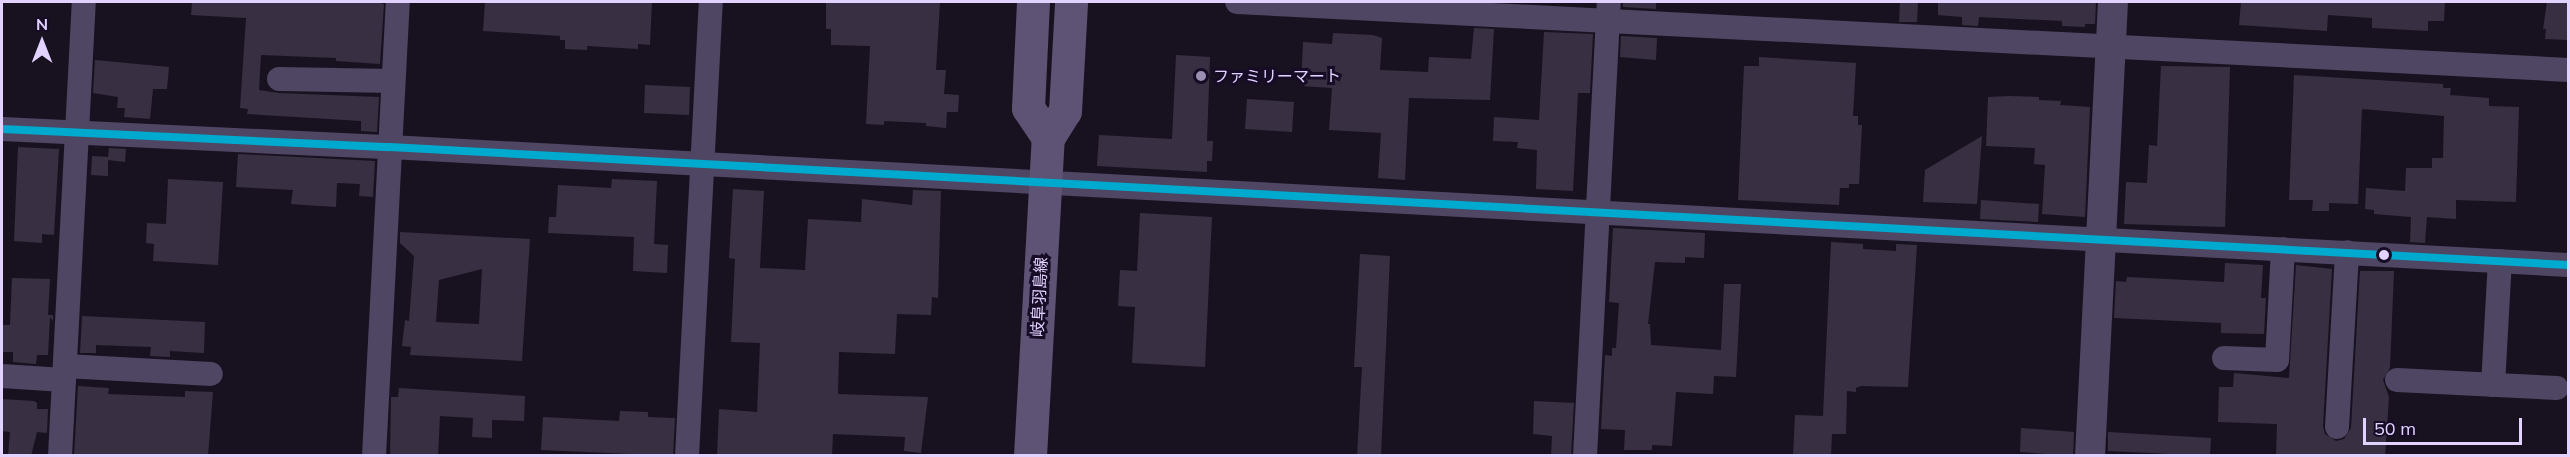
<!DOCTYPE html>
<meta charset="utf-8">
<style>
body{margin:0}
#map{position:relative;width:2570px;height:457px;overflow:hidden;background:#181220;font-family:Mulish,"Noto Sans JP",sans-serif}
div>[style]{position:absolute}
.building>*{inset:0;background:#383042}
.minor>*{height:24px;margin:-12px;padding:0 12px;transform-origin:12px;border-radius:12px;background:#4e4662}
.tertiary>*{height:30px;margin:-15px;padding:0 15px;transform-origin:15px;border-radius:15px;background:#4e4662}
.secondary>*{height:33px;margin:-16.5px;padding:0 16.5px;transform-origin:16.5px;border-radius:16.5px;background:#5e5374}
.bus-1>*{height:8px;margin:-4px;padding:0 4px;transform-origin:4px;border-radius:4px;background:#00a9ce}
.dots>*{width:16px;height:16px;translate:-50% -50%;box-sizing:border-box;border:3px solid #170c26;border-radius:50%}
span{translate:-50% -50%;white-space:nowrap;text-align:center;line-height:1.15;-webkit-text-stroke:6px #170c26;paint-order:stroke}
.poi-label{font-size:16px;color:#e2d2ff}
.left{translate:0 -50%;text-align:left}
.street-label{font-size:16px;color:#e2d2ff}
.frame{position:absolute;inset:0;border:3px solid #e2d2ff;pointer-events:none}
.north{position:absolute;left:12px;top:12px;width:60px;height:60px;-webkit-text-stroke:4px #170c26;paint-order:stroke;rotate:0deg;font-size:16px;font-weight:700;line-height:24px;text-align:center;color:#e2d2ff}
.north::after{content:'';display:block;margin:auto;width:21px;height:27px;background:#e2d2ff;clip-path:polygon(50% 0,100% 100%,50% 72%,0 100%)}
.scale{position:absolute;left:2363px;top:418px;width:159px;height:27px;box-sizing:border-box;border:3px solid #e2d2ff;border-top:0;padding-left:8px;font-size:18px;line-height:21px;white-space:nowrap;color:#e2d2ff;-webkit-text-stroke:4px #170c26;paint-order:stroke}
</style>
<div id="map">
<div class="building">
<div style="clip-path:polygon(192px 2px,376px 2px,384px 4px,380px 64px,336px 61px,336px 58px,261px 55px,259px 90px,279px 93px,379px 97px,377px 132px,361px 131px,361px 121px,247px 114px,248px 109px,240px 108px,246px 18px,191px 15px)"></div>
<div style="clip-path:polygon(485px 2px,652px 2px,650px 45px,638px 44px,638px 49px,587px 46px,587px 50px,565px 49px,565px 40px,560px 40px,560px 36px,483px 31px)"></div>
<div style="clip-path:polygon(826px 2px,940px 2px,936px 70px,946px 70px,944px 94px,959px 95px,958px 112px,947px 112px,946px 128px,926px 126px,926px 123px,884px 121px,884px 125px,866px 124px,870px 46px,831px 45px,831px 29px,826px 29px)"></div>
<div style="clip-path:polygon(1623px 2px,1656px 2px,1656px 9px,1623px 7px)"></div>
<div style="clip-path:polygon(1900px 2px,1918px 2px,1917px 22px,1899px 22px)"></div>
<div style="clip-path:polygon(1938px 2px,2096px 2px,2095px 24px,2085px 24px,2085px 27px,2062px 26px,2062px 21px,1979px 17px,1978px 26px,1962px 25px,1962px 17px,1938px 15px)"></div>
<div style="clip-path:polygon(2241px 2px,2445px 2px,2444px 21px,2428px 21px,2428px 31px,2372px 28px,2372px 18px,2328px 15px,2327px 31px,2239px 25px)"></div>
<div style="clip-path:polygon(2547px 2px,2568px 2px,2568px 40px,2545px 39px,2546px 29px,2543px 29px)"></div>
<div style="clip-path:polygon(1474px 28px,1494px 29px,1490px 100px,1409px 98px,1405px 180px,1378px 178px,1381px 133px,1329px 130px,1332px 88px,1301px 86px,1303px 42px,1332px 44px,1333px 33px,1373px 35px,1382px 38px,1380px 70px,1428px 72px,1429px 57px,1471px 59px)"></div>
<div style="clip-path:polygon(1544px 32px,1593px 34px,1590px 93px,1578px 93px,1573px 191px,1536px 189px,1537px 150px,1517px 148px,1518px 142px,1493px 141px,1494px 117px,1539px 120px)"></div>
<div style="clip-path:polygon(1621px 36px,1657px 38px,1656px 60px,1620px 57px)"></div>
<div style="clip-path:polygon(1176px 55px,1210px 57px,1207px 141px,1213px 141px,1212px 161px,1207px 161px,1207px 172px,1097px 166px,1099px 135px,1172px 139px)"></div>
<div style="clip-path:polygon(1759px 57px,1856px 63px,1853px 116px,1858px 116px,1858px 125px,1862px 125px,1859px 184px,1849px 184px,1849px 188px,1840px 188px,1839px 205px,1738px 200px,1744px 66px,1759px 66px)"></div>
<div style="clip-path:polygon(95px 60px,169px 67px,167px 89px,153px 89px,150px 119px,124px 117px,125px 108px,117px 108px,118px 97px,93px 93px)"></div>
<div style="clip-path:polygon(2161px 66px,2230px 67px,2225px 227px,2124px 224px,2126px 182px,2147px 183px,2149px 145px,2157px 146px)"></div>
<div style="clip-path:polygon(2294px 75px,2443px 84px,2443px 88px,2451px 88px,2450px 95px,2489px 98px,2489px 106px,2519px 107px,2516px 202px,2456px 200px,2456px 219px,2427px 217px,2425px 243px,2410px 242px,2411px 217px,2374px 214px,2374px 210px,2365px 209px,2366px 188px,2405px 191px,2406px 168px,2432px 168px,2432px 158px,2443px 158px,2444px 116px,2362px 109px,2358px 204px,2329px 203px,2329px 211px,2312px 211px,2313px 200px,2289px 200px)"></div>
<div style="clip-path:polygon(645px 85px,690px 87px,689px 115px,644px 113px)"></div>
<div style="clip-path:polygon(2009px 96px,2039px 97px,2039px 100px,2061px 101px,2060px 105px,2090px 107px,2085px 217px,2042px 214px,2045px 165px,2034px 164px,2035px 148px,1986px 146px,1988px 97px)"></div>
<div style="clip-path:polygon(1247px 99px,1294px 102px,1292px 132px,1245px 129px)"></div>
<div style="clip-path:polygon(1982px 136px,1977px 204px,1923px 202px,1925px 170px)"></div>
<div style="clip-path:polygon(18px 147px,59px 149px,54px 235px,42px 234px,42px 243px,14px 241px)"></div>
<div style="clip-path:polygon(109px 148px,126px 149px,125px 162px,108px 160px,108px 176px,91px 175px,92px 156px,108px 157px)"></div>
<div style="clip-path:polygon(238px 154px,375px 161px,373px 197px,359px 196px,360px 184px,337px 183px,336px 207px,304px 205px,291px 204px,293px 190px,236px 187px)"></div>
<div style="clip-path:polygon(168px 179px,223px 182px,218px 265px,153px 261px,154px 244px,146px 243px,147px 223px,166px 224px)"></div>
<div style="clip-path:polygon(612px 179px,657px 181px,654px 244px,668px 245px,667px 273px,633px 271px,634px 237px,548px 233px,549px 217px,556px 217px,558px 185px,611px 188px)"></div>
<div style="clip-path:polygon(733px 189px,764px 191px,760px 268px,805px 270px,808px 219px,861px 222px,862px 199px,912px 205px,913px 190px,941px 191px,938px 298px,932px 297px,931px 315px,897px 314px,895px 354px,839px 352px,838px 394px,928px 397px,921px 453px,904px 451px,905px 437px,833px 434px,832px 456px,717px 456px,719px 409px,757px 412px,760px 343px,731px 342px,735px 259px,729px 258px)"></div>
<div style="clip-path:polygon(1981px 200px,2039px 204px,2038px 222px,1980px 219px)"></div>
<div style="clip-path:polygon(1140px 213px,1212px 217px,1205px 367px,1132px 363px,1135px 307px,1118px 306px,1120px 270px,1137px 271px)"></div>
<div style="clip-path:polygon(1613px 228px,1705px 233px,1704px 258px,1685px 257px,1685px 263px,1655px 262px,1648px 324px,1650px 324px,1651px 345px,1721px 350px,1724px 284px,1741px 284px,1736px 377px,1714px 376px,1713px 394px,1676px 392px,1672px 446px,1652px 445px,1652px 450px,1624px 450px,1625px 430px,1601px 429px,1605px 355px,1612px 356px,1612px 348px,1616px 348px,1619px 303px,1609px 302px)"></div>
<div style="clip-path:polygon(evenodd,400px 232px,530px 239px,522px 361px,410px 355px,411px 347px,402px 346px,405px 320px,409px 321px,414px 256px,400px 243px,400px 232px,482px 269px,479px 324px,436px 322px,439px 280px,482px 269px)"></div>
<div style="clip-path:polygon(1831px 242px,1863px 244px,1863px 249px,1896px 251px,1896px 244px,1917px 245px,1908px 387px,1861px 386px,1856px 388px,1856px 392px,1847px 391px,1846px 434px,1832px 434px,1831px 456px,1793px 456px,1795px 415px,1823px 416px)"></div>
<div style="clip-path:polygon(1360px 254px,1390px 256px,1381px 456px,1357px 456px,1362px 367px,1354px 367px)"></div>
<div style="clip-path:polygon(2225px 263px,2263px 265px,2261px 298px,2266px 298px,2264px 334px,2221px 333px,2221px 323px,2114px 318px,2116px 281px,2126px 282px,2127px 277px,2224px 282px)"></div>
<div style="clip-path:polygon(2296px 265px,2332px 269px,2323px 426px,2325px 434px,2336px 441px,2344px 439px,2351px 428px,2360px 271px,2394px 271px,2390px 368px,2383px 380px,2389px 397px,2385px 456px,2276px 456px,2277px 424px,2218px 422px,2219px 387px,2233px 387px,2234px 373px,2289px 378px)"></div>
<div style="clip-path:polygon(12px 278px,50px 279px,48px 315px,53px 315px,53px 321px,50px 317px,48px 355px,37px 355px,36px 364px,13px 362px,13px 352px,2px 352px,2px 325px,10px 325px)"></div>
<div style="clip-path:polygon(82px 316px,205px 322px,204px 353px,170px 351px,170px 357px,150px 356px,151px 347px,96px 345px,96px 353px,80px 353px)"></div>
<div style="clip-path:polygon(78px 386px,109px 388px,108px 394px,185px 397px,185px 391px,213px 392px,208px 456px,74px 456px)"></div>
<div style="clip-path:polygon(399px 388px,525px 396px,524px 421px,492px 420px,492px 438px,472px 437px,473px 418px,440px 416px,438px 456px,390px 456px,391px 397px,398px 397px)"></div>
<div style="clip-path:polygon(2px 399px,34px 401px,37px 403px,37px 409px,48px 409px,47px 433px,37px 432px,31px 456px,8px 456px,10px 432px,2px 431px)"></div>
<div style="clip-path:polygon(1534px 401px,1574px 403px,1571px 456px,1551px 456px,1552px 436px,1533px 434px)"></div>
<div style="clip-path:polygon(620px 411px,648px 412px,648px 417px,675px 418px,673px 456px,541px 450px,543px 417px,619px 421px)"></div>
<div style="clip-path:polygon(2021px 428px,2074px 432px,2073px 456px,2020px 452px)"></div>
<div style="clip-path:polygon(2108px 432px,2211px 438px,2210px 456px,2108px 451px)"></div>
</div>
<div class="minor">
<div style="left:1237px;top:2px;width:1333px;rotate:2.92deg"></div>
<div style="left:279px;top:79px;width:114px;rotate:1deg"></div>
<div style="left:2px;top:129px;width:388px;rotate:2.7deg"></div>
<div style="left:390px;top:147px;width:2181px;rotate:3.1deg"></div>
<div style="left:2224px;top:358px;width:53px;rotate:2.2deg"></div>
<div style="left:2277px;top:360px;width:111px;rotate:-86.9deg"></div>
<div style="left:65px;top:366px;width:146px;rotate:3.1deg"></div>
<div style="left:2px;top:376px;width:62px;rotate:3.7deg"></div>
<div style="left:2397px;top:380px;width:160px;rotate:2.9deg"></div>
<div style="left:2493px;top:385px;width:124px;rotate:-86.8deg"></div>
<div style="left:2337px;top:427px;width:175px;rotate:-86.7deg"></div>
<div style="left:60px;top:456px;width:455px;rotate:-87deg"></div>
<div style="left:374px;top:456px;width:455px;rotate:-87deg"></div>
<div style="left:687px;top:456px;width:455px;rotate:-87deg"></div>
<div style="left:1585px;top:456px;width:455px;rotate:-87deg"></div>
</div>
<div class="tertiary">
<div style="left:2090px;top:456px;width:455px;rotate:-87.1deg"></div>
</div>
<div class="secondary">
<div style="left:1033px;top:2px;width:106px;rotate:92.7deg"></div>
<div style="left:1028px;top:108px;width:36px;rotate:56deg"></div>
<div style="left:1030px;top:456px;width:319px;rotate:-86.8deg"></div>
<div style="left:1048px;top:138px;width:32px;rotate:-58deg"></div>
<div style="left:1065px;top:111px;width:109px;rotate:-86.8deg"></div>
</div>
<div class="bus-1">
<div style="left:2px;top:129px;width:388px;rotate:2.7deg"></div>
<div style="left:390px;top:147px;width:2181px;rotate:3.1deg"></div>
</div>
<div class="dots">
<div style="left:1201px;top:76px;background:#9b8fb1"></div>
<div style="left:2384px;top:255px;background:#e2d2ff"></div>
</div>
<div class="poi-label">
<span class="left" style="left:1213px;top:76px">ファミリーマート</span>
</div>
<div class="street-label">
<span style="left:1039px;top:297px;rotate:-87deg">岐阜羽島線</span>
</div>
<div class="frame"></div>
<div class="north">N</div>
<div class="scale">50 m</div>
</div>
